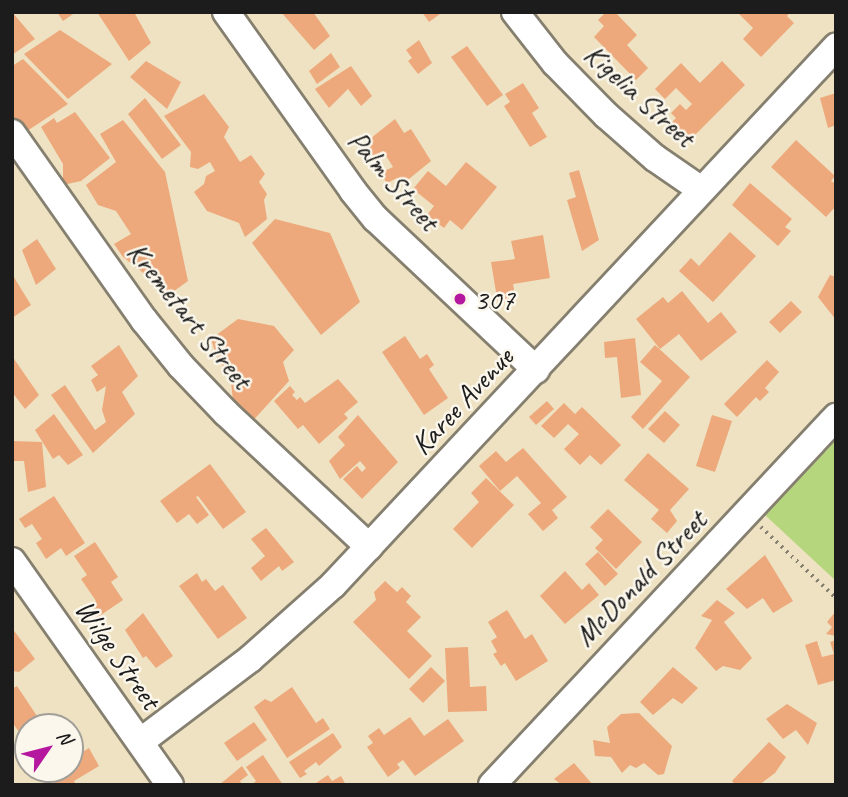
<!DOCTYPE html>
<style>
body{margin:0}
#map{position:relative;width:848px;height:797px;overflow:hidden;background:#eee2c2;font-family:Caveat,sans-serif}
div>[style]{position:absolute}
.green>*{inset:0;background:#b6d67d}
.building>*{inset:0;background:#eda97c}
.path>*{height:3.5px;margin-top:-1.75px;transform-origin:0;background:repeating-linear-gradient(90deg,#857f6f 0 2px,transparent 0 7px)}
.roads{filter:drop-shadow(2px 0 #857f6f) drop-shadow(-2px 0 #857f6f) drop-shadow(0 2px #857f6f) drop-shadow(0 -2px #857f6f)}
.minor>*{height:26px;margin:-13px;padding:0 13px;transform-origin:13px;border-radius:13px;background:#fff}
.dots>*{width:19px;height:19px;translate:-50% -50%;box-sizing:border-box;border:4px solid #fbf7ec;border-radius:50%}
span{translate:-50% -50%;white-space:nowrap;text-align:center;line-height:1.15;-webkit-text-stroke:5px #fbf7ec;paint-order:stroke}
.street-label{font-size:30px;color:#1c1c1c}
.poi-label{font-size:30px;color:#1c1c1c}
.left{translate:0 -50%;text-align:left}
.frame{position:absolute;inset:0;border:14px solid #1c1c1c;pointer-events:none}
.north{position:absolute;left:14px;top:713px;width:70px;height:70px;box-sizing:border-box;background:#fbf7ec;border:2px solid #a29f99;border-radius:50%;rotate:55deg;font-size:19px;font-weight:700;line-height:28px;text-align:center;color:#1c1c1c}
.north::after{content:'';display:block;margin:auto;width:24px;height:32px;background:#b5179e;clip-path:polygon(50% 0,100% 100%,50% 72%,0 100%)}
</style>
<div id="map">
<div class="green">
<div style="clip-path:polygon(836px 440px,836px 581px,765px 515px)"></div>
</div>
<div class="building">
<div style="clip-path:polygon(12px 12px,35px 39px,12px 55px)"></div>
<div style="clip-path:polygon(57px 12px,76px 12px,63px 21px)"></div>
<div style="clip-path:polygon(97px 12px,134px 12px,151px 43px,129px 61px)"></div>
<div style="clip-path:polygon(281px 12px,313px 12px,330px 36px,314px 50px)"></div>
<div style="clip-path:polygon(422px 12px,439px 12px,440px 14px,429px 22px)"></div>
<div style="clip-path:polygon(606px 12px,615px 12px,637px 35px,627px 45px,648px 68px,636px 80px,594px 37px,604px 26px,598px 20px)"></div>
<div style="clip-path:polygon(737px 12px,790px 12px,787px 16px,794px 23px,761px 57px,743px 39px,753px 28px)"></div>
<div style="clip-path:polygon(60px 30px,112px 64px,68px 99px,24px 54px)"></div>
<div style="clip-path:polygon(419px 40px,432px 63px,418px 74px,408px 61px,412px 58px,406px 50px)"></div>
<div style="clip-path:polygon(467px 46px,503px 95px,487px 106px,451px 57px)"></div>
<div style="clip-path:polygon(331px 53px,340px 67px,317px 84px,309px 71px)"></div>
<div style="clip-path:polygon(23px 59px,68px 104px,21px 135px,12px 123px,12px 66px)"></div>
<div style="clip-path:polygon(146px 61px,181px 82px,167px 109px,130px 77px)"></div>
<div style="clip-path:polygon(722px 61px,745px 85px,689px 141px,671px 123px,676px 118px,671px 113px,680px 104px,686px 110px,692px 104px,676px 88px,665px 99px,655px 89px,681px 63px,700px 83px)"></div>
<div style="clip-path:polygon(351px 66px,372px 96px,361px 106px,348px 89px,329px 108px,315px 89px)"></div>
<div style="clip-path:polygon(523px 83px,539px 108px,532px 113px,547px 137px,530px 147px,504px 106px,510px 102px,505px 94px)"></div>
<div style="clip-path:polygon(836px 93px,836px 125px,828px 128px,820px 98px)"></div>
<div style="clip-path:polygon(204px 94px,229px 127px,224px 137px,240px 162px,251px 155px,265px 174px,259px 182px,267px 194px,264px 200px,267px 219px,245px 237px,239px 223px,207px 211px,194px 192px,204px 184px,206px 176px,215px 171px,210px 162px,198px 169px,190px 167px,191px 152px,164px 116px)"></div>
<div style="clip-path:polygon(145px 98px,181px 145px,162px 159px,128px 114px)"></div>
<div style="clip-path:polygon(75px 112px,110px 158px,81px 181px,63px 185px,63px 164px,41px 127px,54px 118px,57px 123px)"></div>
<div style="clip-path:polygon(395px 119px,404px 133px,411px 129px,431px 161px,404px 183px,397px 178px,387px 183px,380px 173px,393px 167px,383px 151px,368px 160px,361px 146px)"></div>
<div style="clip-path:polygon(123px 120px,165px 172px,188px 281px,170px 294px,123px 257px,114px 244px,131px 234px,116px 211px,98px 205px,86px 185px,116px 162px,100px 134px)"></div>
<div style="clip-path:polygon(796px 140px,835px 176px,831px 181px,836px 184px,836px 206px,826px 217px,771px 167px)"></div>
<div style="clip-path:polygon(466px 162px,497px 187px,462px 230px,450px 220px,444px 228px,427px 215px,434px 206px,413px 189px,428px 171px,446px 186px)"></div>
<div style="clip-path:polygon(579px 170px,599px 240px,582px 251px,567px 200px,576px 197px,569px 173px)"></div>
<div style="clip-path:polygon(750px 183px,792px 219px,785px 227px,791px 231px,778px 246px,732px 205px)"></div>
<div style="clip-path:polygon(275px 219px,330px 233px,360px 302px,321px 335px,252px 243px)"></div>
<div style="clip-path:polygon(730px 232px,756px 256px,713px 302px,679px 271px,691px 258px,699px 266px)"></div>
<div style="clip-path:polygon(543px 235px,550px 278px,513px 284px,516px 301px,498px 304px,491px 262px,515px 259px,511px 241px)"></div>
<div style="clip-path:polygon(37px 239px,56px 269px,36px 285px,22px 250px)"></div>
<div style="clip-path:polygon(12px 274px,31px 305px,12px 318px)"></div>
<div style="clip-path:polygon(830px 275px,836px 277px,836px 320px,818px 297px)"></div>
<div style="clip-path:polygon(682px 291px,708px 323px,721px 312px,737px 332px,701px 361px,679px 334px,660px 349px,636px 319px,663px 297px,668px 303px)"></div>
<div style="clip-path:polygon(791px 301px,802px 312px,780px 333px,769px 322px)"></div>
<div style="clip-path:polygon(238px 319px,274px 326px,294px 350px,283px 362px,289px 381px,250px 424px,233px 401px,230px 372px,218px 361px,211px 339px)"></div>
<div style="clip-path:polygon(405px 336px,420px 359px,427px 354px,434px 365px,429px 369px,448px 398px,424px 415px,382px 352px)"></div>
<div style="clip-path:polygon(635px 338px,641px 395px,621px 398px,617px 357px,605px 358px,604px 342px)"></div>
<div style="clip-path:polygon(119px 345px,138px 376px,122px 392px,135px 414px,93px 453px,51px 395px,65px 385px,95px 430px,106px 422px,102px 410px,106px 386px,97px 392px,91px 380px,98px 375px,91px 366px)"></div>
<div style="clip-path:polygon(655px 345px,690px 377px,643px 429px,631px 417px,662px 381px,640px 362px)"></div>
<div style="clip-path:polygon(12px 356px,39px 395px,25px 409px,12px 392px)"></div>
<div style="clip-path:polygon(767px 360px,779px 372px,765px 388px,769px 392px,760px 401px,756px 397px,737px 417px,724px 404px)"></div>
<div style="clip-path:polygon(338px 379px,358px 402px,344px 414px,348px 418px,319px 444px,303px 425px,298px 429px,274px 401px,290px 386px,295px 392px,292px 395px,297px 400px,300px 397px,305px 403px)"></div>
<div style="clip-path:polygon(547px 401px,554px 409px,536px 425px,529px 417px)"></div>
<div style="clip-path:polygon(564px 403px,575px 414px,582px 407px,621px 445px,601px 465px,590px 455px,580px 465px,564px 449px,579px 434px,568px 424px,554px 438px,541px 426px)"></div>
<div style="clip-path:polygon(665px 411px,680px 425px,664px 443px,648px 429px)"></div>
<div style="clip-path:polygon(54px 414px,83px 455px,68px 465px,59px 455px,53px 459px,35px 430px)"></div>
<div style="clip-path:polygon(358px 415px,398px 462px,362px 499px,343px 479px,357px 466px,362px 472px,366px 468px,360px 461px,340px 479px,329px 461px,345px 445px,338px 437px)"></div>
<div style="clip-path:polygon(712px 415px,732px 421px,715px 472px,696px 466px)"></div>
<div style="clip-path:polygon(12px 441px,42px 442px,46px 487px,28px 492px,24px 461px,12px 461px)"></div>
<div style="clip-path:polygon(523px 448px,567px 497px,552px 510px,558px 518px,543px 531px,528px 514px,541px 503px,517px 476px,500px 491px,479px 466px,496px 451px,506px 462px)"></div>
<div style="clip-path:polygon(648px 453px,689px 489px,670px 510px,677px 521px,667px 533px,651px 519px,659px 510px,624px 480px)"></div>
<div style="clip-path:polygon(210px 464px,246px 512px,223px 529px,198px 496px,196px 497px,209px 515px,197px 524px,189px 514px,177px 523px,160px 501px)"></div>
<div style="clip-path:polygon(486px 478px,514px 505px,472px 548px,453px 529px,479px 502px,471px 493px)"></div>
<div style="clip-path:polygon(54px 496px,85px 543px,66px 556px,61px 548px,46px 559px,36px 543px,42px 539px,32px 524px,25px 528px,19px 519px)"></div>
<div style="clip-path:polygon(608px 509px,642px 542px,616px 569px,595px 548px,603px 540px,590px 527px)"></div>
<div style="clip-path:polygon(266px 528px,294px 562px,282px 571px,279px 566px,261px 581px,251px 568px,265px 556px,251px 539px)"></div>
<div style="clip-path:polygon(95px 542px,118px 577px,111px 582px,123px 600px,95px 619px,87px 607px,96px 601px,81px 579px,87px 575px,74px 556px)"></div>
<div style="clip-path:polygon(598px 552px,618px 574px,605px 586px,585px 564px)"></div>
<div style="clip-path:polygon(765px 555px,793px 601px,773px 613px,763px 598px,747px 609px,726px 589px)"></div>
<div style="clip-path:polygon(565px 571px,582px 590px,589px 583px,599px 595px,565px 624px,540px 596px)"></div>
<div style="clip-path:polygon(197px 573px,202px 582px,206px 579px,215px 591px,223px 585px,247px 618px,218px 639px,179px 586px)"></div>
<div style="clip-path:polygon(385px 581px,397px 592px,402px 587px,411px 596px,406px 602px,421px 617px,407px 631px,432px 656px,409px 679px,353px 622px,376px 600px,374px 592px)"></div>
<div style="clip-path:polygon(717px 600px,735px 613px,724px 622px,752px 658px,740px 670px,723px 666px,716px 671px,695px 648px,712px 620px,701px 616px)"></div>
<div style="clip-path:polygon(507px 610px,525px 639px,532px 634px,548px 661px,516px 681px,505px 663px,501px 666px,493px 654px,497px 652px,491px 641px,497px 637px,488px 622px)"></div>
<div style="clip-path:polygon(836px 611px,836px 636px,826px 634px,832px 627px,827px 622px)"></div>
<div style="clip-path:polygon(143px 613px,173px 656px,156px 668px,146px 656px,143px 658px,125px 630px)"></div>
<div style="clip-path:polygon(12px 628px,35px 659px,19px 672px,12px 671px)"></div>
<div style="clip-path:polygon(836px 640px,836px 680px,818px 685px,805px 645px,817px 641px,822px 657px,834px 654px,830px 642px)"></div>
<div style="clip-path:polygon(468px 647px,470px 687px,486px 686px,487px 711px,448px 712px,445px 648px)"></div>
<div style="clip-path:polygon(431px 667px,445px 681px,423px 703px,409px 689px)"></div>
<div style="clip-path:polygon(673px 667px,698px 688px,682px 704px,673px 698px,653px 715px,640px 702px)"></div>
<div style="clip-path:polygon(17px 686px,41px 722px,28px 727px,21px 735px,12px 722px,12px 689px)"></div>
<div style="clip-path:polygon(292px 687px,316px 723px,323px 718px,330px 729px,287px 758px,254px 707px,265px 699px,271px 702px)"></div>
<div style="clip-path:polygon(787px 704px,817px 723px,808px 745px,796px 730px,783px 739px,766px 719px)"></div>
<div style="clip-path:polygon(639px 713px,672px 746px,664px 774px,658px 775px,644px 763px,636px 768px,630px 765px,622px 773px,611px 757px,595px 756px,593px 740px,610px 743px,607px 727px,621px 714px)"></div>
<div style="clip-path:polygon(410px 717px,424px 736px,448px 719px,464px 741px,415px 776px,403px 760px,397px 764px,400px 768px,388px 777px,367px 747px,373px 743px,368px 736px,379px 728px,384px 735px)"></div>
<div style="clip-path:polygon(254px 722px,267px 740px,237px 761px,224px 743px)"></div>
<div style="clip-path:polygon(333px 733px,342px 747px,319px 766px,316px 762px,304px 771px,307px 774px,300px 778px,289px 762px)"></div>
<div style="clip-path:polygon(769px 742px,786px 757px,775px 773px,759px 785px,735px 785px,732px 781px)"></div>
<div style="clip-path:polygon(89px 748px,99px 766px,74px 781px,76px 785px,56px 785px,47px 769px,70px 769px,70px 760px)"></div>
<div style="clip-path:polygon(263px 755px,283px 785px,251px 785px,256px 781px,246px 767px)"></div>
<div style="clip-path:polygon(574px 763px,593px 785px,562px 785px,554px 779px)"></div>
<div style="clip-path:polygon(242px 766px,248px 775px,240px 781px,242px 785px,219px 785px)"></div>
<div style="clip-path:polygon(328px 775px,332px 781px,341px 776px,346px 785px,318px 785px,316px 783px)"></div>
</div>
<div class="path">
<div style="left:761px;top:527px;width:103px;rotate:43.4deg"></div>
</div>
<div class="roads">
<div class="minor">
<div style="left:226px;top:12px;width:219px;rotate:54.6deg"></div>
<div style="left:353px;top:191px;width:36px;rotate:51deg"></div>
<div style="left:376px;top:219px;width:220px;rotate:43.3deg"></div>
<div style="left:515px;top:12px;width:65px;rotate:51.9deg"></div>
<div style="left:555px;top:63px;width:73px;rotate:45.6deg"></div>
<div style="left:606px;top:115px;width:65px;rotate:41.3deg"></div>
<div style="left:655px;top:158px;width:55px;rotate:34.6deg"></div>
<div style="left:12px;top:133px;width:229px;rotate:54.8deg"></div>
<div style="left:144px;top:320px;width:59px;rotate:51.2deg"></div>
<div style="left:181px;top:366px;width:65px;rotate:46.2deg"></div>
<div style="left:226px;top:413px;width:196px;rotate:43.1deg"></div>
<div style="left:12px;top:561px;width:274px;rotate:54.8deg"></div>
<div style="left:140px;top:742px;width:138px;rotate:-37deg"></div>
<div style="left:250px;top:659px;width:111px;rotate:-41.7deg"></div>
<div style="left:333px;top:585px;width:737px;rotate:-46.93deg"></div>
<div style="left:492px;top:785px;width:504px;rotate:-46.93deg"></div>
</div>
</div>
<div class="dots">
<div style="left:460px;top:299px;background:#b5179e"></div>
</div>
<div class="street-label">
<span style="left:640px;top:95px;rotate:42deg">Kigelia Street</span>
<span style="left:394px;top:180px;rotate:49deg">Palm Street</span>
<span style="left:190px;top:315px;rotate:51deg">Kremetart Street</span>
<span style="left:462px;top:401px;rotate:-47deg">Karee Avenue</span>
<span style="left:640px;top:578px;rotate:-46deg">McDonald Street</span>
<span style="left:118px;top:654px;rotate:55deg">Wilge Street</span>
</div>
<div class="poi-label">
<span class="left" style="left:474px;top:299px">307</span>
</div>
<div class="frame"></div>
<div class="north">N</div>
</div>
